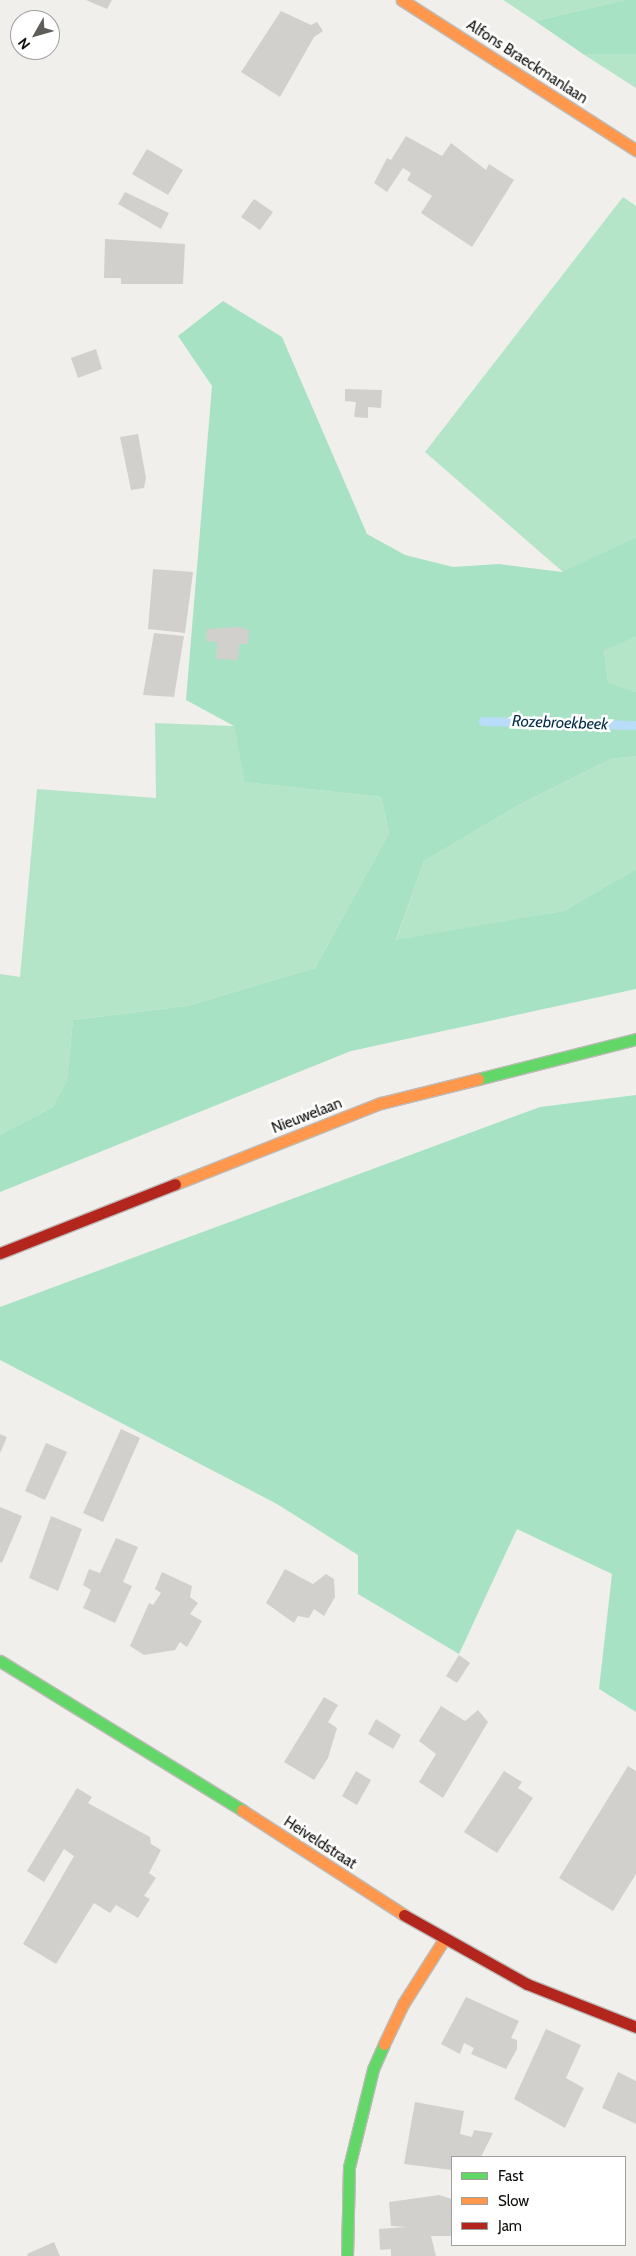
<!DOCTYPE html>
<style>
body{margin:0}
#map{position:relative;width:636px;height:2256px;overflow:hidden;background:#f1efeb;font-family:Cabin,sans-serif}
div>[style]{position:absolute}
.green>*{inset:0;background:#b4e5c9}
.forest>*{inset:0;background:#a6e2c3}
.stream>*{height:9px;margin:-4.5px;padding:0 4.5px;transform-origin:4.5px;border-radius:4.5px;background:#b9ddf8}
.building>*{inset:0;background:#d2d0cd}
.roads{filter:drop-shadow(1px 0 #bdbbb8) drop-shadow(-1px 0 #bdbbb8) drop-shadow(0 1px #bdbbb8) drop-shadow(0 -1px #bdbbb8)}
.fast>*{height:11px;margin:-5.5px;padding:0 5.5px;transform-origin:5.5px;border-radius:5.5px;background:#63d668}
.slow>*{height:11px;margin:-5.5px;padding:0 5.5px;transform-origin:5.5px;border-radius:5.5px;background:#ff974d}
.jam>*{height:11px;margin:-5.5px;padding:0 5.5px;transform-origin:5.5px;border-radius:5.5px;background:#b3261e}
span{translate:-50% -50%;white-space:nowrap;text-align:center;line-height:1.15;-webkit-text-stroke:5px #fff;paint-order:stroke}
.street-label{font-size:15px;color:#0f0e0b}
.water-label{font-size:16px;color:#062f49;font-style:italic}
.legend{position:absolute;left:451px;top:2156px;width:175px;height:90px;box-sizing:border-box;background:#fff;border:1px solid #9f9f9d;margin:0;padding:6px 9px;list-style:none;font-size:15px;color:#0f0e0b}
.legend li{display:flex;align-items:center;gap:10px;height:25px}
.legend b{width:25px;border:1px solid #9f9f9d}
.north{position:absolute;left:10px;top:10px;width:50px;height:50px;box-sizing:border-box;background:#fff;border:1px solid #9f9f9d;border-radius:50%;rotate:232deg;font-size:14px;font-weight:700;line-height:20px;text-align:center;color:#0f0e0b}
.north::after{content:'';display:block;margin:auto;width:18px;height:22px;background:#5e5d59;clip-path:polygon(50% 0,100% 100%,50% 72%,0 100%)}
</style>
<div id="map">
<div class="green">
<div style="clip-path:polygon(503px 0,625px 0,535px 21px)"></div>
<div style="clip-path:polygon(583px 54px,636px 54px,636px 88px)"></div>
<div style="clip-path:polygon(623px 197px,636px 206px,636px 537px,563px 572px,425px 452px)"></div>
<div style="clip-path:polygon(636px 637px,636px 692px,608px 684px,604px 649px)"></div>
<div style="clip-path:polygon(155px 723px,234px 726px,246px 782px,381px 797px,389px 833px,315px 968px,187px 1006px,73px 1020px,67px 1080px,53px 1107px,0 1135px,0 974px,20px 977px,37px 789px,156px 798px)"></div>
<div style="clip-path:polygon(636px 756px,636px 869px,563px 911px,396px 941px,424px 861px,517px 806px,611px 759px)"></div>
</div>
<div class="forest">
<div style="clip-path:polygon(625px 0,636px 0,636px 54px,583px 54px,535px 21px)"></div>
<div style="clip-path:polygon(223px 301px,282px 337px,367px 534px,405px 555px,453px 567px,499px 564px,562px 572px,636px 537px,636px 637px,604px 650px,608px 683px,636px 692px,636px 756px,611px 759px,517px 806px,424px 861px,396px 940px,563px 911px,636px 869px,636px 989px,351px 1051px,0 1192px,0 1135px,53px 1107px,67px 1080px,73px 1020px,187px 1006px,315px 968px,389px 833px,381px 797px,245px 782px,234px 726px,186px 700px,212px 386px,178px 336px)"></div>
<div style="clip-path:polygon(636px 1095px,636px 1712px,599px 1689px,612px 1574px,517px 1529px,459px 1654px,358px 1594px,358px 1555px,277px 1504px,0 1360px,0 1307px,540px 1107px)"></div>
</div>
<div class="stream">
<div style="left:483px;top:721px;width:153px;rotate:1.5deg"></div>
</div>
<div class="building">
<div style="clip-path:polygon(86px 0,112px 0,107px 9px)"></div>
<div style="clip-path:polygon(281px 11px,311px 25px,317px 22px,323px 31px,314px 37px,280px 97px,241px 72px)"></div>
<div style="clip-path:polygon(406px 136px,442px 156px,451px 143px,486px 170px,489px 164px,514px 180px,472px 247px,421px 213px,432px 196px,407px 180px,411px 173px,403px 168px,387px 192px,374px 183px,387px 158px,391px 160px)"></div>
<div style="clip-path:polygon(147px 149px,183px 170px,168px 195px,132px 174px)"></div>
<div style="clip-path:polygon(125px 192px,169px 213px,161px 229px,118px 204px)"></div>
<div style="clip-path:polygon(254px 199px,273px 212px,260px 230px,241px 217px)"></div>
<div style="clip-path:polygon(105px 239px,185px 244px,183px 284px,121px 284px,121px 278px,104px 278px)"></div>
<div style="clip-path:polygon(96px 349px,102px 369px,78px 378px,71px 358px)"></div>
<div style="clip-path:polygon(345px 389px,382px 390px,381px 408px,368px 407px,368px 418px,354px 417px,356px 402px,345px 401px)"></div>
<div style="clip-path:polygon(138px 434px,146px 478px,144px 488px,131px 490px,120px 437px)"></div>
<div style="clip-path:polygon(153px 569px,193px 572px,185px 633px,148px 629px)"></div>
<div style="clip-path:polygon(239px 627px,249px 630px,248px 644px,239px 644px,238px 660px,216px 659px,217px 642px,206px 641px,207px 629px)"></div>
<div style="clip-path:polygon(154px 633px,184px 636px,174px 697px,143px 695px)"></div>
<div style="clip-path:polygon(121px 1429px,140px 1438px,103px 1522px,83px 1513px)"></div>
<div style="clip-path:polygon(0 1434px,7px 1437px,0 1453px)"></div>
<div style="clip-path:polygon(46px 1443px,67px 1452px,45px 1500px,25px 1491px)"></div>
<div style="clip-path:polygon(0 1507px,22px 1516px,2px 1563px,0 1562px)"></div>
<div style="clip-path:polygon(51px 1516px,82px 1529px,58px 1591px,29px 1578px)"></div>
<div style="clip-path:polygon(116px 1538px,138px 1547px,123px 1582px,132px 1586px,115px 1623px,83px 1608px,91px 1590px,83px 1585px,89px 1569px,100px 1573px)"></div>
<div style="clip-path:polygon(285px 1569px,313px 1584px,326px 1574px,334px 1579px,335px 1597px,324px 1616px,314px 1609px,309px 1618px,298px 1616px,294px 1623px,266px 1603px)"></div>
<div style="clip-path:polygon(162px 1572px,192px 1586px,190px 1597px,198px 1603px,190px 1614px,202px 1621px,187px 1647px,180px 1642px,175px 1650px,144px 1655px,130px 1646px,149px 1603px,153px 1605px,161px 1593px,155px 1589px)"></div>
<div style="clip-path:polygon(459px 1655px,470px 1663px,457px 1683px,446px 1676px)"></div>
<div style="clip-path:polygon(324px 1697px,338px 1705px,328px 1722px,337px 1728px,328px 1758px,314px 1780px,284px 1762px)"></div>
<div style="clip-path:polygon(441px 1706px,465px 1721px,478px 1710px,488px 1722px,443px 1798px,419px 1782px,436px 1754px,419px 1741px)"></div>
<div style="clip-path:polygon(376px 1719px,401px 1735px,393px 1749px,368px 1734px)"></div>
<div style="clip-path:polygon(628px 1766px,636px 1771px,636px 1874px,613px 1911px,559px 1878px)"></div>
<div style="clip-path:polygon(356px 1771px,371px 1780px,357px 1805px,342px 1796px)"></div>
<div style="clip-path:polygon(504px 1771px,522px 1782px,518px 1788px,533px 1798px,497px 1853px,464px 1832px)"></div>
<div style="clip-path:polygon(77px 1788px,92px 1797px,88px 1803px,150px 1837px,151px 1844px,161px 1850px,149px 1873px,156px 1878px,144px 1896px,150px 1899px,138px 1918px,116px 1905px,110px 1913px,94px 1903px,56px 1964px,23px 1944px,74px 1856px,64px 1849px,44px 1882px,27px 1871px)"></div>
<div style="clip-path:polygon(466px 1997px,519px 2021px,511px 2038px,517px 2040px,517px 2049px,506px 2069px,471px 2054px,474px 2048px,464px 2043px,460px 2054px,441px 2044px)"></div>
<div style="clip-path:polygon(546px 2029px,581px 2045px,566px 2078px,584px 2088px,565px 2128px,514px 2099px)"></div>
<div style="clip-path:polygon(618px 2072px,636px 2081px,636px 2124px,602px 2108px)"></div>
<div style="clip-path:polygon(415px 2102px,464px 2111px,460px 2134px,472px 2137px,474px 2130px,493px 2133px,481px 2157px,452px 2157px,452px 2170px,404px 2164px)"></div>
<div style="clip-path:polygon(439px 2195px,452px 2199px,452px 2221px,451px 2236px,431px 2236px,436px 2256px,391px 2256px,391px 2249px,380px 2250px,379px 2229px,406px 2227px,391px 2226px,389px 2202px)"></div>
<div style="clip-path:polygon(54px 2242px,60px 2256px,28px 2256px,27px 2254px)"></div>
</div>
<div class="roads">
<div class="fast">
<div style="left:478px;top:1079px;width:163px;rotate:-14.2deg"></div>
<div style="left:0;top:1661px;width:284px;rotate:31.6deg"></div>
<div style="left:347px;top:2256px;width:89px;rotate:-88.7deg"></div>
<div style="left:349px;top:2167px;width:101px;rotate:-76.2deg"></div>
<div style="left:373px;top:2069px;width:27px;rotate:-66deg"></div>
</div>
<div class="slow">
<div style="left:402px;top:0;width:278px;rotate:32.7deg"></div>
<div style="left:175px;top:1184px;width:221px;rotate:-21.5deg"></div>
<div style="left:381px;top:1103px;width:100px;rotate:-13.9deg"></div>
<div style="left:242px;top:1810px;width:193px;rotate:32.9deg"></div>
<div style="left:384px;top:2044px;width:44px;rotate:-64.6deg"></div>
<div style="left:403px;top:2004px;width:75px;rotate:-57.6deg"></div>
</div>
<div class="jam">
<div style="left:0;top:1253px;width:188px;rotate:-21.5deg"></div>
<div style="left:404px;top:1915px;width:141px;rotate:29.3deg"></div>
<div style="left:527px;top:1984px;width:117px;rotate:21.5deg"></div>
</div>
</div>
<div class="street-label">
<span style="left:527px;top:62px;rotate:33deg">Alfons Braeckmanlaan</span>
<span style="left:307px;top:1116px;rotate:-21deg">Nieuwelaan</span>
<span style="left:320px;top:1843px;rotate:33deg">Heiveldstraat</span>
</div>
<div class="water-label">
<span style="left:560px;top:723px;rotate:2deg">Rozebroekbeek</span>
</div>
<ul class="legend">
<li><b style="height:6px;background:#63d668"></b>Fast</li>
<li><b style="height:6px;background:#ff974d"></b>Slow</li>
<li><b style="height:6px;background:#b3261e"></b>Jam</li>
</ul>
<div class="north">N</div>
</div>
